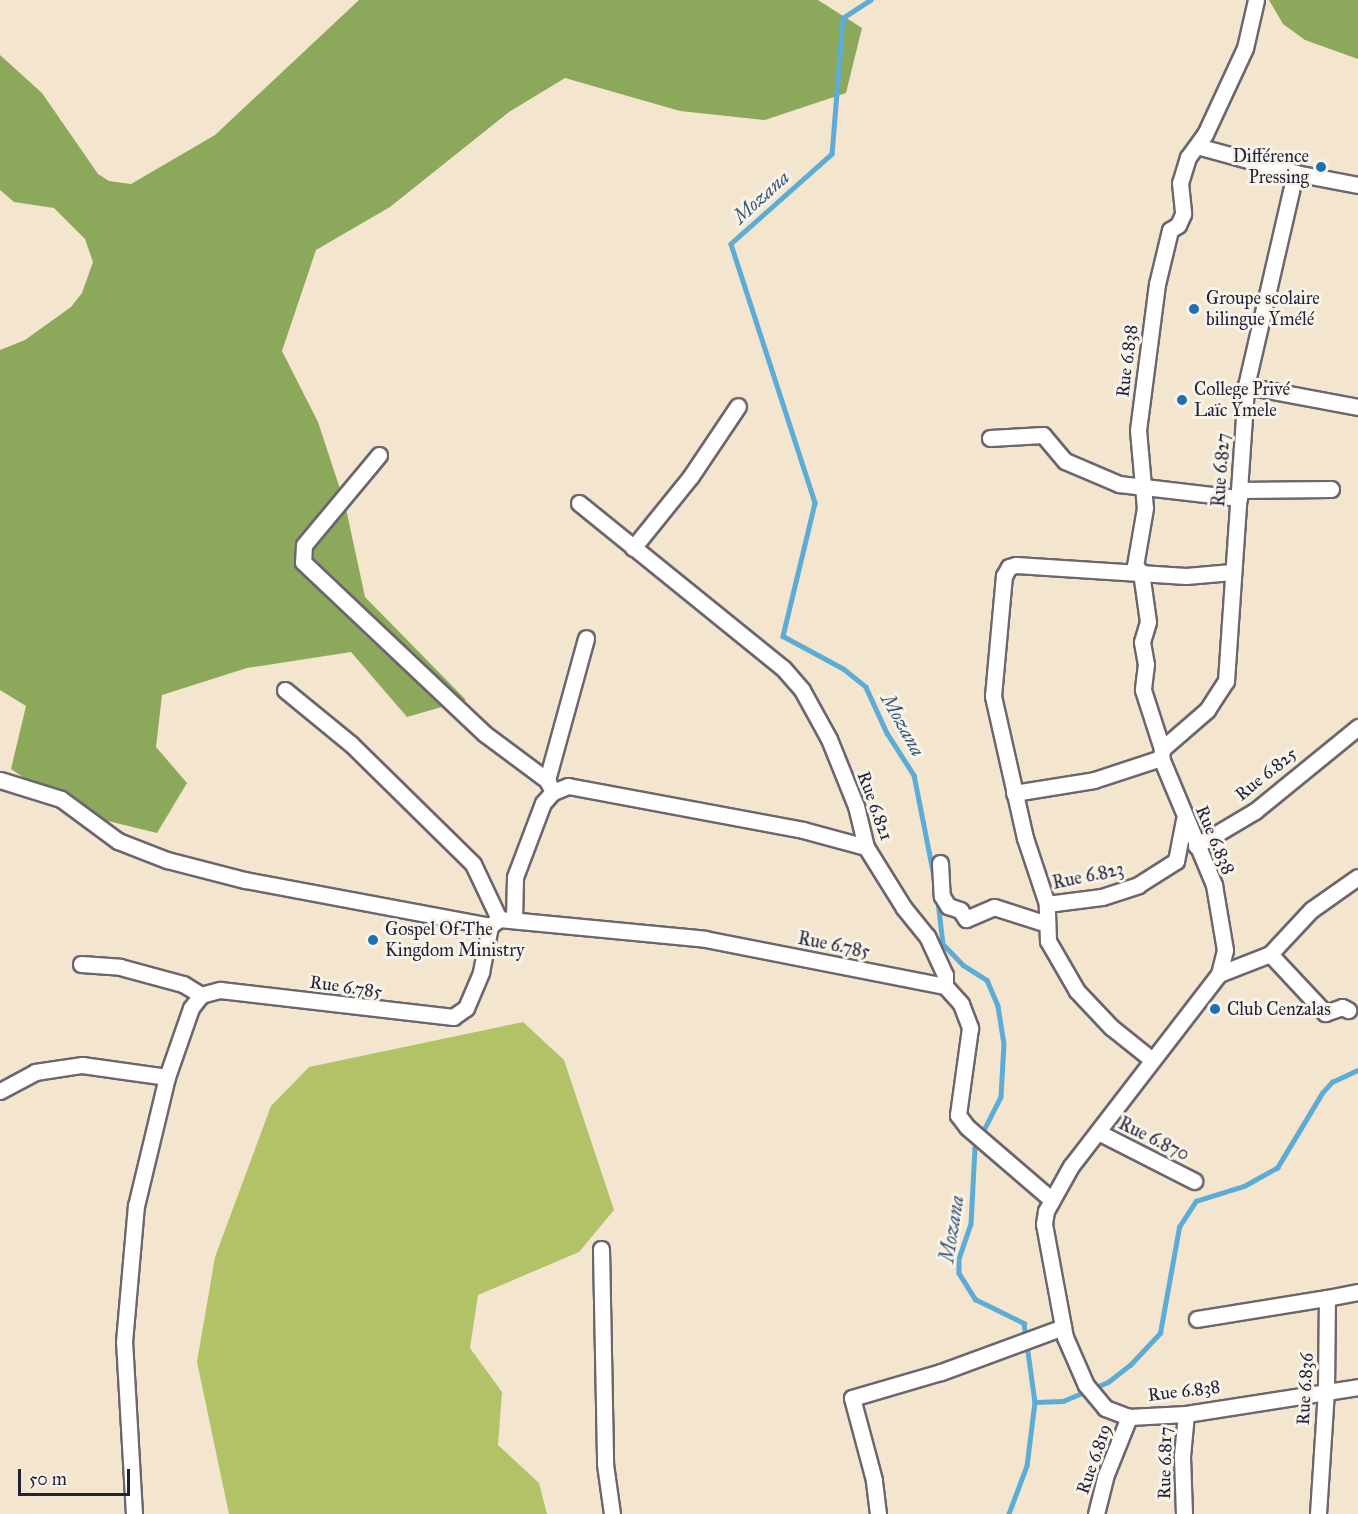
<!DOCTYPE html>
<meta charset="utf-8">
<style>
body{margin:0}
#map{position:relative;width:1358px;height:1514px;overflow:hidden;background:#f4e5cf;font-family:"IM FELL Great Primer",serif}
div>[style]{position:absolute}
.green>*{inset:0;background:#b1c366}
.forest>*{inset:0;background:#8ca95b}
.stream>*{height:4.5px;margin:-2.25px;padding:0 2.25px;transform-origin:2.25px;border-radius:2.25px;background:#5cacd6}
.roads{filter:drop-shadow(2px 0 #6c666f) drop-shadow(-2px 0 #6c666f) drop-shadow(0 2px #6c666f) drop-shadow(0 -2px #6c666f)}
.street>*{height:15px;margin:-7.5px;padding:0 7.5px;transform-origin:7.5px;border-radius:7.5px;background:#fff}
.dots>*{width:16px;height:16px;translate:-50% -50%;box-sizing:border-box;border:3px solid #f7f3e8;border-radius:50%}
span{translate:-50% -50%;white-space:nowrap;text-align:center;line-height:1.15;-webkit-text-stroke:6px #f7f3e8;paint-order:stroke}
.poi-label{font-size:18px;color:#22223b}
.right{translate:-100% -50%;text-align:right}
.left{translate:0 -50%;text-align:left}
.street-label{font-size:18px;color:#22223b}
.water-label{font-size:20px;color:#395979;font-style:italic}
.scale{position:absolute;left:18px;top:1469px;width:112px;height:27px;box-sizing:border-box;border:3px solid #22223b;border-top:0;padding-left:8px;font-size:18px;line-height:21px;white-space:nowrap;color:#22223b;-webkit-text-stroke:4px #f7f3e8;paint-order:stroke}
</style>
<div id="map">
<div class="green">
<div style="clip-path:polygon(523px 1022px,564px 1060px,614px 1210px,579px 1252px,478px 1295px,470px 1348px,502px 1392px,498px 1445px,539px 1483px,547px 1514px,229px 1514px,197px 1362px,215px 1257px,271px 1106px,309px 1067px)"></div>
</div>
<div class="forest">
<div style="clip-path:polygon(359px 0,818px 0,862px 28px,846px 93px,765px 120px,680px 111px,565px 78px,509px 112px,390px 207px,316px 250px,282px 351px,318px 422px,345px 504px,365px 597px,466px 700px,407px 717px,351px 652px,247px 668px,162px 695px,156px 747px,187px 783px,157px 833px,75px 813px,11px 769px,26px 706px,0 690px,0 350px,25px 340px,71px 307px,82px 293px,93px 262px,85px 239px,54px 208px,14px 202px,0 190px,0 55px,42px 93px,98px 174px,109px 181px,131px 184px,215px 135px)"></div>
<div style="clip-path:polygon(1269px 0,1358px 0,1358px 59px,1305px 40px,1283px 24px)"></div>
</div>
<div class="stream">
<div style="left:871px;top:0;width:33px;rotate:147deg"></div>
<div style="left:843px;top:18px;width:136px;rotate:94.6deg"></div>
<div style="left:832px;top:154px;width:135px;rotate:138.3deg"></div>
<div style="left:731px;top:244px;width:272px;rotate:72deg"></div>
<div style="left:815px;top:503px;width:137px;rotate:103.5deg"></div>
<div style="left:783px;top:636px;width:69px;rotate:28.4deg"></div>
<div style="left:844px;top:669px;width:28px;rotate:39deg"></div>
<div style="left:866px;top:687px;width:51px;rotate:65.5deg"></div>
<div style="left:887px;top:733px;width:50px;rotate:57.3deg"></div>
<div style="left:914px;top:775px;width:108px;rotate:78.8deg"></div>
<div style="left:938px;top:901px;width:43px;rotate:83.4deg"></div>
<div style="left:943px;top:944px;width:29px;rotate:46deg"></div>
<div style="left:963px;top:965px;width:28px;rotate:32deg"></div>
<div style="left:987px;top:980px;width:28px;rotate:67deg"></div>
<div style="left:998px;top:1006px;width:37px;rotate:81deg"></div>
<div style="left:1004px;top:1043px;width:54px;rotate:93.2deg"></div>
<div style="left:1001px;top:1097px;width:57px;rotate:117deg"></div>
<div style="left:975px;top:1148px;width:76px;rotate:93deg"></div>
<div style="left:971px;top:1224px;width:36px;rotate:109deg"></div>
<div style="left:959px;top:1258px;width:15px;rotate:90deg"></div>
<div style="left:959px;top:1273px;width:31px;rotate:58deg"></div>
<div style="left:975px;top:1299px;width:55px;rotate:26.1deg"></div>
<div style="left:1024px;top:1323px;width:80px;rotate:82.1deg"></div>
<div style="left:1035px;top:1402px;width:64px;rotate:97.1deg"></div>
<div style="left:1027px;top:1466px;width:51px;rotate:110.6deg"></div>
<div style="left:1035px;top:1402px;width:28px;rotate:-2deg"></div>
<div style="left:1063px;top:1401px;width:49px;rotate:-22.9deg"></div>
<div style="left:1108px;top:1382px;width:28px;rotate:-38deg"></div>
<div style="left:1130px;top:1365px;width:44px;rotate:-46.8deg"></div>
<div style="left:1160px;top:1333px;width:108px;rotate:-79.8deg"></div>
<div style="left:1179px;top:1227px;width:31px;rotate:-57deg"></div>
<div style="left:1196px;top:1201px;width:50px;rotate:-17.4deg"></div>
<div style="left:1244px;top:1186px;width:38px;rotate:-29deg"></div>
<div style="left:1277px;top:1168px;width:87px;rotate:-59deg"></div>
<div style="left:1322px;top:1093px;width:15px;rotate:-48deg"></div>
<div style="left:1332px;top:1082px;width:29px;rotate:-25deg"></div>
</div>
<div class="roads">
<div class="street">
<div style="left:1256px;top:0;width:49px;rotate:102.9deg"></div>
<div style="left:1245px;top:48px;width:95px;rotate:114.9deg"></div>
<div style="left:1205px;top:134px;width:29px;rotate:126deg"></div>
<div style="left:1188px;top:157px;width:27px;rotate:107deg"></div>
<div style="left:1180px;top:183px;width:31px;rotate:84deg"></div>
<div style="left:1183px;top:214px;width:12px;rotate:114deg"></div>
<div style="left:1178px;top:225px;width:9px;rotate:148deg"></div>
<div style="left:1170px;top:230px;width:56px;rotate:103.5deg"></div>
<div style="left:1157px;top:284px;width:147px;rotate:97.4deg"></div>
<div style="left:1138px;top:430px;width:78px;rotate:84.9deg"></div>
<div style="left:1145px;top:508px;width:59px;rotate:99.8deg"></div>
<div style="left:1135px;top:566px;width:8px;rotate:45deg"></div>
<div style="left:1141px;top:572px;width:50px;rotate:82deg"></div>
<div style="left:1148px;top:622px;width:21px;rotate:107deg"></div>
<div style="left:1142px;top:642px;width:22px;rotate:80deg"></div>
<div style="left:1146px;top:664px;width:26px;rotate:97deg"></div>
<div style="left:1143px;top:690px;width:62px;rotate:72.1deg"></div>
<div style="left:1162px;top:749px;width:9px;rotate:96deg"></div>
<div style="left:1161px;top:758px;width:138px;rotate:67.3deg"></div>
<div style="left:1214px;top:885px;width:66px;rotate:80.4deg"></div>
<div style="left:1225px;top:950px;width:25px;rotate:104deg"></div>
<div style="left:1219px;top:974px;width:242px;rotate:127.6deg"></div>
<div style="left:1071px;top:1166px;width:51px;rotate:119.1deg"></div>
<div style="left:1046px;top:1211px;width:13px;rotate:99deg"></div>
<div style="left:1044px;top:1224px;width:115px;rotate:79.5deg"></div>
<div style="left:1065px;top:1337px;width:52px;rotate:66.4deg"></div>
<div style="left:1086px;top:1385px;width:30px;rotate:50deg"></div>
<div style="left:1105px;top:1408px;width:26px;rotate:21deg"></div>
<div style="left:1129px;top:1417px;width:57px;rotate:-3deg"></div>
<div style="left:1186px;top:1414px;width:174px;rotate:-8.9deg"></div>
<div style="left:1197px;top:146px;width:102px;rotate:15.4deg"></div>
<div style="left:1295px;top:173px;width:64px;rotate:10.8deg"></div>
<div style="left:1246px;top:386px;width:114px;rotate:10.6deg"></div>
<div style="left:990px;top:438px;width:53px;rotate:-3.2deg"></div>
<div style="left:1043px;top:435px;width:34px;rotate:50deg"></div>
<div style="left:1065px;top:461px;width:59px;rotate:23.1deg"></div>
<div style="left:1119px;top:484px;width:121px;rotate:6.7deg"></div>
<div style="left:379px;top:455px;width:117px;rotate:129.8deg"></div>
<div style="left:304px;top:545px;width:17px;rotate:93deg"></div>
<div style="left:303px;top:562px;width:250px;rotate:43.4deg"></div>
<div style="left:485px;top:734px;width:77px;rotate:36.6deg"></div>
<div style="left:547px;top:780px;width:13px;rotate:63deg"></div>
<div style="left:1239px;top:490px;width:92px;rotate:-0.6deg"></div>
<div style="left:579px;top:503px;width:262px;rotate:39deg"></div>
<div style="left:783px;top:668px;width:29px;rotate:49deg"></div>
<div style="left:802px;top:690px;width:56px;rotate:61.1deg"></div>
<div style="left:829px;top:739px;width:72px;rotate:68.1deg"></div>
<div style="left:856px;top:806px;width:42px;rotate:76.3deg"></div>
<div style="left:866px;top:847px;width:72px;rotate:58.1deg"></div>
<div style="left:904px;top:908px;width:36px;rotate:51deg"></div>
<div style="left:927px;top:936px;width:43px;rotate:65.2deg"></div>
<div style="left:945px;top:975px;width:11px;rotate:90deg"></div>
<div style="left:945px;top:986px;width:24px;rotate:48deg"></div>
<div style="left:961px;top:1004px;width:26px;rotate:69deg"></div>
<div style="left:970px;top:1028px;width:88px;rotate:97.9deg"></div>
<div style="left:958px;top:1115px;width:15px;rotate:53deg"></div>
<div style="left:967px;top:1127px;width:112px;rotate:40.7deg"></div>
<div style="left:633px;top:548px;width:92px;rotate:-51.1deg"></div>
<div style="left:691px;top:476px;width:84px;rotate:-56.1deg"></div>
<div style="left:285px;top:690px;width:85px;rotate:39.3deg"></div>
<div style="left:351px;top:744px;width:171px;rotate:44.5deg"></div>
<div style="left:473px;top:864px;width:61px;rotate:64.7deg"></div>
<div style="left:1162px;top:749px;width:60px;rotate:-40.9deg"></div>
<div style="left:1207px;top:710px;width:35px;rotate:-57deg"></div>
<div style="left:1226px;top:681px;width:296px;rotate:-86.1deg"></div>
<div style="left:1246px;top:386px;width:219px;rotate:-77deg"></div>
<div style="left:0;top:780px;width:64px;rotate:17.3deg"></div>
<div style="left:61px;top:799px;width:71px;rotate:36.4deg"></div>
<div style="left:118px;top:841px;width:53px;rotate:21.2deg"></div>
<div style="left:167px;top:860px;width:81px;rotate:14.4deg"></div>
<div style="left:245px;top:880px;width:249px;rotate:10.6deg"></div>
<div style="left:547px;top:780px;width:147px;rotate:-74.6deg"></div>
<div style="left:1014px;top:793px;width:81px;rotate:-9.2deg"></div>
<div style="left:1094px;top:780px;width:71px;rotate:-18.2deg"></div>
<div style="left:1196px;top:846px;width:69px;rotate:-30.7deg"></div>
<div style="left:1255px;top:811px;width:133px;rotate:-39.2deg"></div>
<div style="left:940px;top:863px;width:33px;rotate:87deg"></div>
<div style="left:942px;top:896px;width:12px;rotate:59deg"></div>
<div style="left:948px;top:906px;width:13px;rotate:18deg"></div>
<div style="left:960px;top:910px;width:11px;rotate:56deg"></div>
<div style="left:966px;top:919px;width:30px;rotate:-23deg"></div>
<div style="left:994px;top:907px;width:56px;rotate:17.8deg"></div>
<div style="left:1047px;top:904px;width:70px;rotate:-108.4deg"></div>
<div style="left:1025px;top:838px;width:146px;rotate:-102.7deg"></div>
<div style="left:993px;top:696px;width:121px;rotate:-84.8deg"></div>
<div style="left:1004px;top:576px;width:10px;rotate:-61deg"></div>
<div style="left:1009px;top:567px;width:7px;rotate:-16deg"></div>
<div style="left:1016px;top:565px;width:170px;rotate:3.7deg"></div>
<div style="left:1186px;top:576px;width:46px;rotate:-5deg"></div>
<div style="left:514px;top:919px;width:42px;rotate:-88.6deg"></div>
<div style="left:515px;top:877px;width:79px;rotate:-69.3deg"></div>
<div style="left:543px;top:803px;width:15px;rotate:-48deg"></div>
<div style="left:553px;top:792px;width:16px;rotate:-22deg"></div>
<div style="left:568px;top:786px;width:239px;rotate:10.6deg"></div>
<div style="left:803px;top:830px;width:65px;rotate:15.1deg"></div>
<div style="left:1270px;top:954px;width:81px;rotate:47deg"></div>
<div style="left:1325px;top:1013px;width:18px;rotate:-19deg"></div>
<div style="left:1342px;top:1007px;width:7px;rotate:27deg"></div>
<div style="left:81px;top:964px;width:39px;rotate:4deg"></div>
<div style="left:120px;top:967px;width:65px;rotate:15.1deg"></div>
<div style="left:183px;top:984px;width:21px;rotate:31deg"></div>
<div style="left:1219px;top:974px;width:55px;rotate:-21.4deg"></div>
<div style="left:1270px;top:954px;width:60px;rotate:-47deg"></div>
<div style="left:1311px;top:910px;width:57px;rotate:-35.1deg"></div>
<div style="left:1151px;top:1059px;width:51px;rotate:-141.3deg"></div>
<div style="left:1111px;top:1027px;width:50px;rotate:-133.4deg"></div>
<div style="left:1077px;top:991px;width:58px;rotate:-120.1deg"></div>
<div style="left:1048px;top:941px;width:37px;rotate:-92deg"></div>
<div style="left:1047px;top:904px;width:55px;rotate:-7.3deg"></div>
<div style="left:1102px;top:897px;width:38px;rotate:-18deg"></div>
<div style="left:1138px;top:885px;width:45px;rotate:-32.3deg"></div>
<div style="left:1176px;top:861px;width:42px;rotate:-79deg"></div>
<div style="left:0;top:1091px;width:40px;rotate:-28deg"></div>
<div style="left:35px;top:1072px;width:48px;rotate:-8.5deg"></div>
<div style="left:82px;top:1065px;width:86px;rotate:8deg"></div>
<div style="left:1098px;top:1132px;width:108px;rotate:27deg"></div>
<div style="left:601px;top:1249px;width:215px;rotate:88.9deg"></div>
<div style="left:605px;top:1464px;width:50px;rotate:82deg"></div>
<div style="left:1197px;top:1319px;width:132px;rotate:-9.2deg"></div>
<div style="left:134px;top:1514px;width:172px;rotate:-93.3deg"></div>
<div style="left:124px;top:1342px;width:137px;rotate:-85deg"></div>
<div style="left:136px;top:1206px;width:133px;rotate:-76.5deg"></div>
<div style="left:167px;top:1077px;width:73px;rotate:-70.8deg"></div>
<div style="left:191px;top:1008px;width:16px;rotate:-52deg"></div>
<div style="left:201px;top:995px;width:20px;rotate:-15deg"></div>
<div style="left:220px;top:990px;width:235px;rotate:6.6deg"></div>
<div style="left:453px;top:1017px;width:16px;rotate:-35deg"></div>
<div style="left:466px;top:1008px;width:39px;rotate:-67deg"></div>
<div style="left:481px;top:972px;width:47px;rotate:-78.9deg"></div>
<div style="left:490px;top:926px;width:11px;rotate:-38deg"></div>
<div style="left:499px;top:919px;width:207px;rotate:5.5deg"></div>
<div style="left:705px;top:939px;width:245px;rotate:11.1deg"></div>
<div style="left:878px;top:1514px;width:34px;rotate:-97deg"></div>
<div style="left:874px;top:1480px;width:85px;rotate:-105deg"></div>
<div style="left:852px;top:1398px;width:93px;rotate:-16.3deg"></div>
<div style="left:941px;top:1372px;width:130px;rotate:-20.2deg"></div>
<div style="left:1096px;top:1514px;width:38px;rotate:-76deg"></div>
<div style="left:1105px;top:1477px;width:65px;rotate:-68.2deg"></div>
<div style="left:1184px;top:1514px;width:58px;rotate:-92deg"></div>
<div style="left:1182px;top:1456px;width:42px;rotate:-84.6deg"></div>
<div style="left:1318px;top:1514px;width:124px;rotate:-86.3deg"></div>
<div style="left:1326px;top:1390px;width:92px;rotate:-89.4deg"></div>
<div style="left:1327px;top:1298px;width:32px;rotate:-11deg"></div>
</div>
</div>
<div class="dots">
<div style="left:1321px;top:167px;background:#1f6fb2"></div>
<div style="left:1194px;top:309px;background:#1f6fb2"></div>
<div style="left:1182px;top:400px;background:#1f6fb2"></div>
<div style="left:373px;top:940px;background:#1f6fb2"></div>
<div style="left:1215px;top:1009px;background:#1f6fb2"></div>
</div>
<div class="poi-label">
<span class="right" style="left:1309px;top:167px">Différence<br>Pressing</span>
<span class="left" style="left:1206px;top:309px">Groupe scolaire<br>bilingue Ymélé</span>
<span class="left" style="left:1194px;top:400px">College Privé<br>Laïc Ymele</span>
<span class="left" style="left:385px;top:940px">Gospel Of The<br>Kingdom Ministry</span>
<span class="left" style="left:1227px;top:1009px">Club Cenzalas</span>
</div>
<div class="street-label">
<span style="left:1127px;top:361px;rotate:-83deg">Rue 6.838</span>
<span style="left:1221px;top:470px;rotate:-86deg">Rue 6.827</span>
<span style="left:1266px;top:774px;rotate:-39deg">Rue 6.825</span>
<span style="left:875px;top:806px;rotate:70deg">Rue 6.821</span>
<span style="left:1215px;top:840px;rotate:67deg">Rue 6.838</span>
<span style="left:1088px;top:876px;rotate:-12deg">Rue 6.823</span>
<span style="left:834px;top:945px;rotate:11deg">Rue 6.785</span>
<span style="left:346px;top:987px;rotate:8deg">Rue 6.785</span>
<span style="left:1154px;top:1139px;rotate:26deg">Rue 6.870</span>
<span style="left:1305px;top:1389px;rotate:-87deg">Rue 6.836</span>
<span style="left:1184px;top:1391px;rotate:-7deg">Rue 6.838</span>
<span style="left:1094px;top:1459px;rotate:-71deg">Rue 6.819</span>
<span style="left:1165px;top:1463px;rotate:-89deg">Rue 6.817</span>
</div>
<div class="water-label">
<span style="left:761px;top:197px;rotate:-42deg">Mozana</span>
<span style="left:903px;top:725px;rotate:61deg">Mozana</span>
<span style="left:952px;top:1229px;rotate:-81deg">Mozana</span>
</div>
<div class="scale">50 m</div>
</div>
